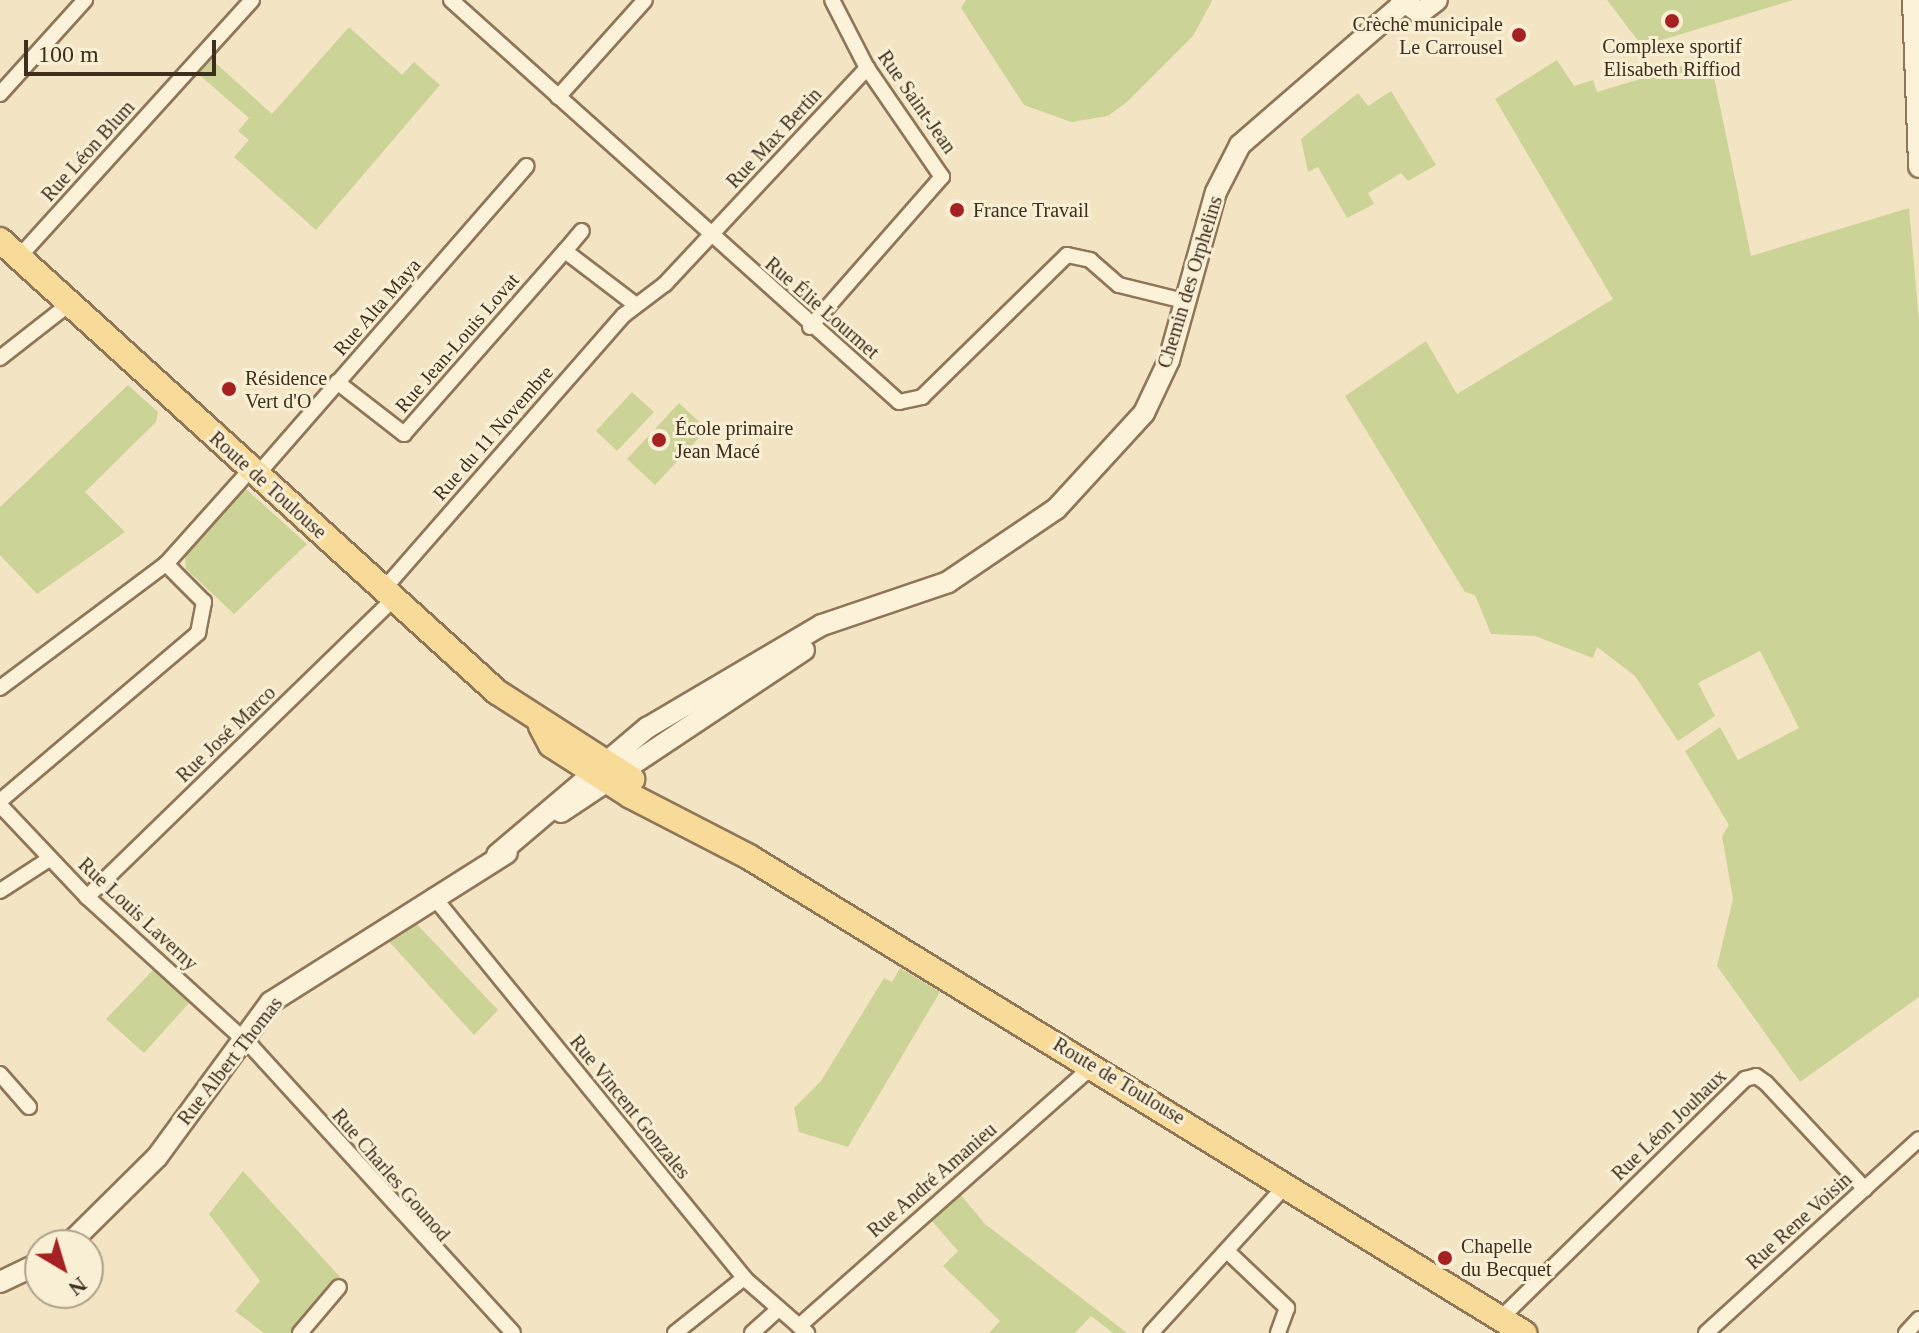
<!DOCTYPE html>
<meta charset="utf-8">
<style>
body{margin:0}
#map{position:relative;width:1919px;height:1333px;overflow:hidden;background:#f3e5c4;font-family:"Times New Roman",serif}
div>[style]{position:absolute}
.green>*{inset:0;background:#ccd396}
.roads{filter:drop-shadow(2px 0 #907658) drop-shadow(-2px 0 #907658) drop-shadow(0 2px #907658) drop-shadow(0 -2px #907658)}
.street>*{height:14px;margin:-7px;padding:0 7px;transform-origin:7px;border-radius:7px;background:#fcf2d9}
.secondary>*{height:20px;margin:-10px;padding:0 10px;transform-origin:10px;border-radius:10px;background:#fcf2d9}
.primary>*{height:24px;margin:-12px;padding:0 12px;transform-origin:12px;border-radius:12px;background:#f9db99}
.dots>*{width:22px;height:22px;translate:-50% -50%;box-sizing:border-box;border:4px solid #f9efd5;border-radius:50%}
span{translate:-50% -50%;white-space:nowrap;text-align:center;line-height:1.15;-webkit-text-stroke:6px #f9efd5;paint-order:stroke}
.poi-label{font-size:20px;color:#3f2d1d}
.right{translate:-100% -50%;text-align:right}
.left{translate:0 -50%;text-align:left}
.street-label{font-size:20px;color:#3f2d1d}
.north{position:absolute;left:24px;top:1229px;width:80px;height:80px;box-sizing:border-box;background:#f9efd5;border:2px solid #afa18b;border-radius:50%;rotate:142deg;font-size:22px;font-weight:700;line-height:32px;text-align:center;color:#3f2d1d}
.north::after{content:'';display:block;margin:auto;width:28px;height:36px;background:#a62122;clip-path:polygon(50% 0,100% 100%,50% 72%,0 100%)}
.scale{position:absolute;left:24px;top:40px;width:192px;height:36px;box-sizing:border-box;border:4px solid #3f2d1d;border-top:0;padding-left:10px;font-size:24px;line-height:28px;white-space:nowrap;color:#3f2d1d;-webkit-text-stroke:6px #f9efd5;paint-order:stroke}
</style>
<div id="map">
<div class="green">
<div style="clip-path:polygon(966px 0,1212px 0,1212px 1px,1193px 36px,1127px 102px,1108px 116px,1071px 122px,1024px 105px,961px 8px)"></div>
<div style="clip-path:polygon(1607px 0,1793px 0,1642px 46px)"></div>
<div style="clip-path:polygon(349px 27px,402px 75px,414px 62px,440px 85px,316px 230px,234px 157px,249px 140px,238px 131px,249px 118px,196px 72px,209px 57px,272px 114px)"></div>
<div style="clip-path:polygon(1710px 58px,1751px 256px,1909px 208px,1919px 321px,1919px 997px,1800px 1082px,1717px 966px,1733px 899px,1722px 836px,1729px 825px,1685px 751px,1720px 727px,1738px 760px,1799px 728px,1760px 651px,1698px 683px,1715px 716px,1678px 741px,1635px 676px,1597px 647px,1593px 658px,1535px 636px,1491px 634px,1475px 595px,1465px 592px,1345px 396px,1426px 341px,1457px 394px,1613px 299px,1495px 99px,1557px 60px,1574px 86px,1593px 80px,1597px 92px)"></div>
<div style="clip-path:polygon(1391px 91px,1436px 165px,1408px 181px,1401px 173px,1368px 193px,1374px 204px,1347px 218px,1318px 167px,1308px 172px,1301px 139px,1358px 93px,1368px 106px)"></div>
<div style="clip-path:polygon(128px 385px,158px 412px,156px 422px,85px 492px,125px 532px,37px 594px,0 555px,0 507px)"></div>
<div style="clip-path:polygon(632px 392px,654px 412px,617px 451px,596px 431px)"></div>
<div style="clip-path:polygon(679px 403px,707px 429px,655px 485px,627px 459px)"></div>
<div style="clip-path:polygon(246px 489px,307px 544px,234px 614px,186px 569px,185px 556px)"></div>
<div style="clip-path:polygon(412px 919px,498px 1010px,474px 1035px,385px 937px)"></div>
<div style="clip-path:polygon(900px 968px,940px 992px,848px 1147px,799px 1132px,794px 1108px,821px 1081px,884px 978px,892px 982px)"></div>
<div style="clip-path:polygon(153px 970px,189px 1003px,144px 1053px,106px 1019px)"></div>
<div style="clip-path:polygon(243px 1171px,341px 1278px,295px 1333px,264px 1333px,235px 1311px,260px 1281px,209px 1214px)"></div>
<div style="clip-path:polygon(960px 1194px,985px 1224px,1127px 1333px,1113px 1333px,1091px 1316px,1075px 1333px,989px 1333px,1000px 1321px,943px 1266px,958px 1251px,931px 1220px)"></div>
</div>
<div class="roads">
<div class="street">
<div style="left:451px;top:0;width:602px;rotate:41.9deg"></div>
<div style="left:899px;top:402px;width:24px;rotate:-12deg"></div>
<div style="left:922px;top:397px;width:203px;rotate:-44.4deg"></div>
<div style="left:1067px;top:255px;width:24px;rotate:12deg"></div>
<div style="left:1090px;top:260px;width:38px;rotate:41deg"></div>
<div style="left:1119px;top:285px;width:71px;rotate:13.8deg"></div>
<div style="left:0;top:94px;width:127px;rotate:-47.9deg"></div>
<div style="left:558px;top:97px;width:130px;rotate:-48.1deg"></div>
<div style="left:565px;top:251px;width:26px;rotate:-50deg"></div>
<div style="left:19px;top:257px;width:347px;rotate:-47.8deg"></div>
<div style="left:810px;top:327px;width:200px;rotate:-48.7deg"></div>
<div style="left:942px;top:177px;width:132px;rotate:-124.5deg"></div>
<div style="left:867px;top:68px;width:76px;rotate:-117.2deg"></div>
<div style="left:0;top:358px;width:88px;rotate:-38deg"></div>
<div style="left:337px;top:382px;width:85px;rotate:37.8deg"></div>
<div style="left:404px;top:434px;width:244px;rotate:-48.7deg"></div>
<div style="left:565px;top:251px;width:89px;rotate:37.3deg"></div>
<div style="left:257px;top:475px;width:410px;rotate:-48.9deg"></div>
<div style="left:383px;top:590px;width:366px;rotate:-48.8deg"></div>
<div style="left:624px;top:315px;width:51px;rotate:-37.1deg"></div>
<div style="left:665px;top:284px;width:296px;rotate:-46.9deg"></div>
<div style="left:0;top:688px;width:207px;rotate:-36.8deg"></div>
<div style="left:166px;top:564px;width:127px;rotate:-48.2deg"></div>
<div style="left:0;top:801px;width:260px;rotate:-40.3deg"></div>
<div style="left:198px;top:633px;width:32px;rotate:-79deg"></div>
<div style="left:204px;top:602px;width:54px;rotate:-135deg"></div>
<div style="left:0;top:805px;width:127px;rotate:46.6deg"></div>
<div style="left:87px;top:897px;width:223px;rotate:42.3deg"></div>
<div style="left:252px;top:1047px;width:387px;rotate:47.6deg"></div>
<div style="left:0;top:891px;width:59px;rotate:-33.1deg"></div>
<div style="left:433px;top:896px;width:493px;rotate:50.8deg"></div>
<div style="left:744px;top:1278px;width:84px;rotate:41.1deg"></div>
<div style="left:87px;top:897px;width:427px;rotate:-44.2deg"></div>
<div style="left:0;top:1074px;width:44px;rotate:48.7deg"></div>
<div style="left:1227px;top:1251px;width:83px;rotate:43.5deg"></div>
<div style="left:1287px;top:1308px;width:27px;rotate:110deg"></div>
<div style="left:1501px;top:1318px;width:342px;rotate:-44.4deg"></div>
<div style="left:1745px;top:1079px;width:11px;rotate:-15deg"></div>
<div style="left:1756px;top:1076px;width:12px;rotate:35deg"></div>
<div style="left:1766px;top:1083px;width:145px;rotate:47deg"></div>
<div style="left:799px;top:1326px;width:392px;rotate:-41.5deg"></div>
<div style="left:300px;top:1333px;width:60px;rotate:-49.7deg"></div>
<div style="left:675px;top:1333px;width:88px;rotate:-38.6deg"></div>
<div style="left:752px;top:1333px;width:36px;rotate:-42deg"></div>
<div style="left:1151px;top:1333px;width:202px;rotate:-47.6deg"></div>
<div style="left:1706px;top:1333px;width:288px;rotate:-42.3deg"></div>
<div style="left:1906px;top:1333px;width:19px;rotate:-47deg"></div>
</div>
<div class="secondary">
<div style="left:1401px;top:0;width:23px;rotate:34deg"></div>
<div style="left:1420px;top:13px;width:21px;rotate:-37deg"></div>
<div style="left:1913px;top:0;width:167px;rotate:87.9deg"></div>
<div style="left:561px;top:812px;width:292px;rotate:-33.7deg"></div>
<div style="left:497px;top:855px;width:197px;rotate:-40.3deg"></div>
<div style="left:647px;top:728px;width:203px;rotate:-30.5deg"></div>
<div style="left:822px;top:625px;width:133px;rotate:-18.8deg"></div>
<div style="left:948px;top:582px;width:130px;rotate:-34.1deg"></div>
<div style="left:1056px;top:509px;width:130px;rotate:-47.5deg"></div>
<div style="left:1144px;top:413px;width:59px;rotate:-64.7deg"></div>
<div style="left:1169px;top:360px;width:174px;rotate:-74.4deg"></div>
<div style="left:1216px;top:192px;width:53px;rotate:-62.9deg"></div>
<div style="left:1240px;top:145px;width:216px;rotate:-40.9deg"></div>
<div style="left:68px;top:1245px;width:125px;rotate:-44.7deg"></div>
<div style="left:157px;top:1157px;width:192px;rotate:-53.7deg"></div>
<div style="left:271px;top:1002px;width:279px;rotate:-32.3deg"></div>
<div style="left:0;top:1282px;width:44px;rotate:-25.4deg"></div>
</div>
<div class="primary">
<div style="left:0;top:240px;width:672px;rotate:42.29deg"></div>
<div style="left:497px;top:692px;width:161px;rotate:32.8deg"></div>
<div style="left:541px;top:726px;width:21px;rotate:62deg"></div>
<div style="left:551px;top:745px;width:95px;rotate:32.5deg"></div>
<div style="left:631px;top:796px;width:133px;rotate:27.3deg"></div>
<div style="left:749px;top:857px;width:910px;rotate:31.56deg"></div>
</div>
</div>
<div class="dots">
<div style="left:1672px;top:21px;background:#a62122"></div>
<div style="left:1519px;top:35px;background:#a62122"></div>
<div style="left:957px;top:210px;background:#a62122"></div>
<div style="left:229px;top:389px;background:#a62122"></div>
<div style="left:659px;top:440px;background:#a62122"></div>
<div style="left:1445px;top:1258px;background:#a62122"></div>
</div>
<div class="poi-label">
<span class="right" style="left:1503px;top:36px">Crèche municipale<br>Le Carrousel</span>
<span style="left:1672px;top:58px">Complexe sportif<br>Elisabeth Riffiod</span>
<span class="left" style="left:973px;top:210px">France Travail</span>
<span class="left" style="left:245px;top:390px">Résidence<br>Vert d'O</span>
<span class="left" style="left:675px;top:440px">École primaire<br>Jean Macé</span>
<span class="left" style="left:1461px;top:1258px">Chapelle<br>du Becquet</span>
</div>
<div class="street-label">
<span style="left:917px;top:102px;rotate:55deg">Rue Saint-Jean</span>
<span style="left:774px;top:138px;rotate:-47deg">Rue Max Bertin</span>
<span style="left:88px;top:151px;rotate:-48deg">Rue Léon Blum</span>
<span style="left:1190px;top:282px;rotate:-73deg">Chemin des Orphelins</span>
<span style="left:377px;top:307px;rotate:-49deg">Rue Alta Maya</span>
<span style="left:822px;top:308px;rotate:41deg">Rue Élie Lourmet</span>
<span style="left:457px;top:343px;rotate:-49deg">Rue Jean-Louis Lovat</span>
<span style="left:493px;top:433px;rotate:-49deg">Rue du 11 Novembre</span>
<span style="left:268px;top:485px;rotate:42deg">Route de Toulouse</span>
<span style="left:226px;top:734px;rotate:-44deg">Rue José Marco</span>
<span style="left:138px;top:914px;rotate:43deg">Rue Louis Laverny</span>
<span style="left:230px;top:1061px;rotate:-52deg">Rue Albert Thomas</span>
<span style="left:1119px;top:1081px;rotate:31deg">Route de Toulouse</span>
<span style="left:630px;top:1107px;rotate:51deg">Rue Vincent Gonzales</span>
<span style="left:1669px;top:1125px;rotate:-44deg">Rue Léon Jouhaux</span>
<span style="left:391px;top:1175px;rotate:49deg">Rue Charles Gounod</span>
<span style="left:932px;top:1180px;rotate:-41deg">Rue André Amanieu</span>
<span style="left:1799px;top:1221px;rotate:-42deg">Rue Rene Voisin</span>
</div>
<div class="north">N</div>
<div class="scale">100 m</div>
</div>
